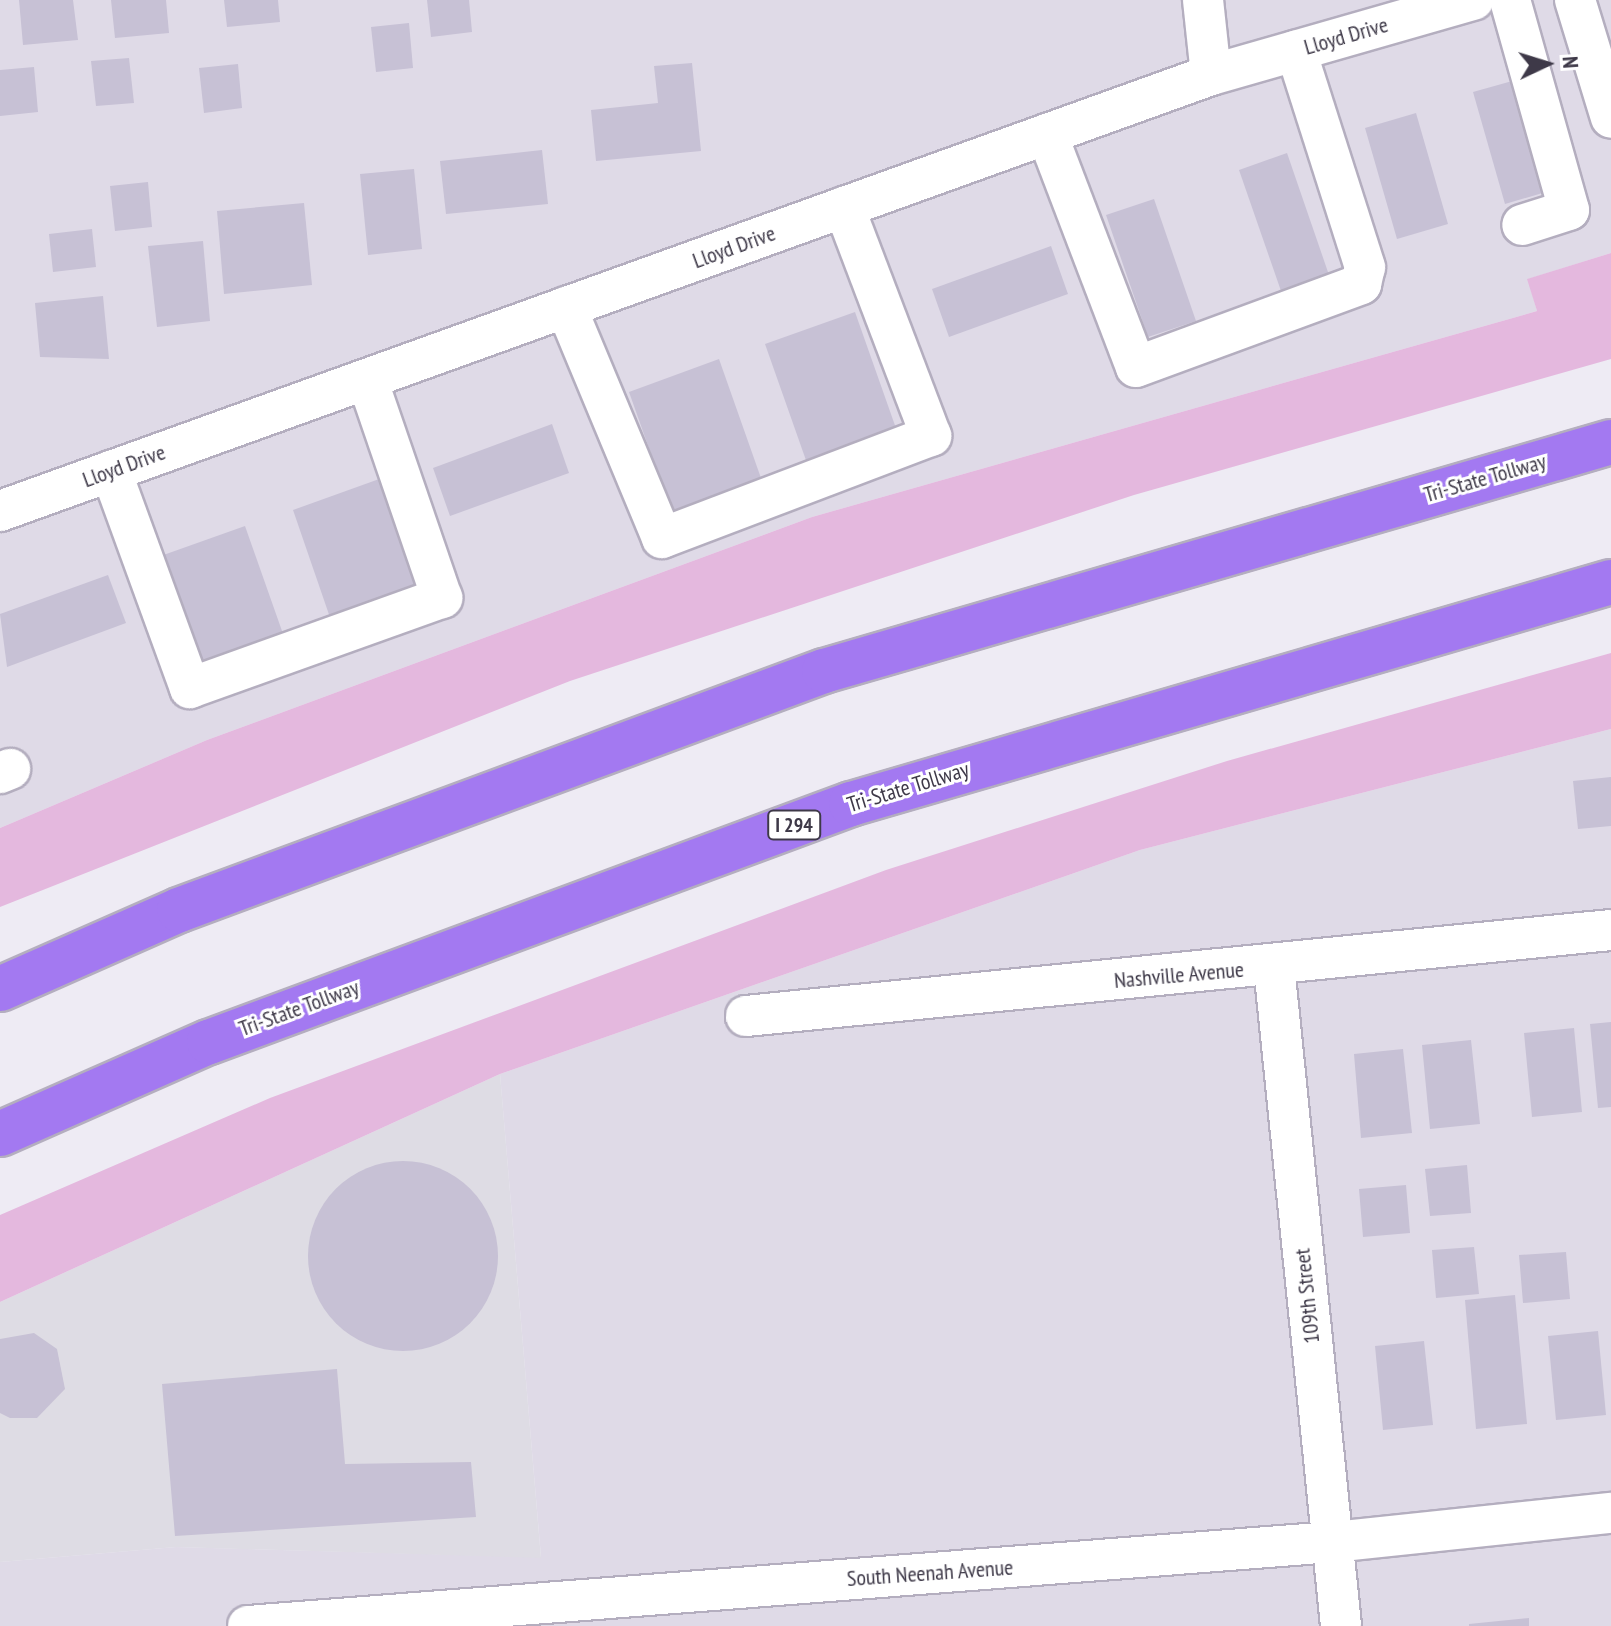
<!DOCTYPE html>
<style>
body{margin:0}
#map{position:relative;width:1611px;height:1626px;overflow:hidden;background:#eeebf4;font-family:"PT Sans Narrow",sans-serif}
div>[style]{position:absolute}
.residential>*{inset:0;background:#dfdae7}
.industrial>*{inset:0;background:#dedce4}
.green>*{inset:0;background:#e4b8de}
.building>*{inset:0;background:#c7c1d5}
.round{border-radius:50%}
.roads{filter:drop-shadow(2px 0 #b4aebf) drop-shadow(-2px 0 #b4aebf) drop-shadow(0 2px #b4aebf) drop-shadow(0 -2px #b4aebf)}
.minor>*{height:40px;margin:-20px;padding:0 20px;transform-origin:20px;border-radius:20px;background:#fff}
.highway>*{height:44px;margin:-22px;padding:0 22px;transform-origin:22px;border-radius:22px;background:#a379f1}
span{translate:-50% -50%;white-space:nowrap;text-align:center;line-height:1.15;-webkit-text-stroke:6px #fff;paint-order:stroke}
.shield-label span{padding:2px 6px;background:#fff;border:2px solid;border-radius:6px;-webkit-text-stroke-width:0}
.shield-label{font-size:20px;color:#3e3948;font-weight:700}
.street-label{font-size:22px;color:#3e3948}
.north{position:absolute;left:1507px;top:24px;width:80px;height:80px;-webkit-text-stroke:6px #fff;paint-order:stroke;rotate:86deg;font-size:22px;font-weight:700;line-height:32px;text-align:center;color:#3e3948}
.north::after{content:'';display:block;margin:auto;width:28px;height:36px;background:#3e3948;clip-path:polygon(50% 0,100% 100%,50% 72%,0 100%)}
</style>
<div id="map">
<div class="residential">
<div style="clip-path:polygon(0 0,1611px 0,1611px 253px,1528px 279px,1537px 311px,812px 517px,207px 740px,0 828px)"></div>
<div style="clip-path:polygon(1611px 729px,1611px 1626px,0 1626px,0 1562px,176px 1547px,541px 1557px,500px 1074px,1140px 850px)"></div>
</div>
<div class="industrial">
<div style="clip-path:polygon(500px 1074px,541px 1558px,176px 1547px,0 1562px,0 1302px)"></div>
</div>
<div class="green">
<div style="clip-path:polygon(1611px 253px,1611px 359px,1134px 495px,570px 681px,0 907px,0 828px,207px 740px,812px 517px,1537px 311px,1527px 279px)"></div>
<div style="clip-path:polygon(1611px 653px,1611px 729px,1140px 850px,500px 1074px,0 1302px,0 1215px,270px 1098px,886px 870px,1227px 761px)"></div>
</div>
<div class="building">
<div style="clip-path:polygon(19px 0,73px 0,78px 40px,23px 45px)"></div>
<div style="clip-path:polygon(111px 0,166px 0,169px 33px,115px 38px)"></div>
<div style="clip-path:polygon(224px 0,278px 0,280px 22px,227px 27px)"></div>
<div style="clip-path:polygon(427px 0,469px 0,472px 32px,431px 37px)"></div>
<div style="clip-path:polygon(409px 23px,413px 68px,376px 72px,371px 27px)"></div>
<div style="clip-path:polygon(129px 58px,134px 103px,96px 106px,91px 61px)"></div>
<div style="clip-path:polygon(692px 63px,701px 151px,596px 161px,591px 110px,658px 103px,654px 66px)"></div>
<div style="clip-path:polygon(238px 64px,242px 108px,204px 113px,199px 68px)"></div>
<div style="clip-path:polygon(34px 67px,38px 112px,0 116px,0 70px)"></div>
<div style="clip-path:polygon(1523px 78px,1556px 189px,1505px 204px,1473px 92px)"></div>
<div style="clip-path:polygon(1416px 113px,1448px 224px,1397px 239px,1365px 128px)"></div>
<div style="clip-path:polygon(542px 150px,548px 204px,446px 214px,440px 161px)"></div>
<div style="clip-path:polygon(1287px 153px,1329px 275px,1281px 291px,1239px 170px)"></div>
<div style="clip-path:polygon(414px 169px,422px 249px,368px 255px,360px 174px)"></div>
<div style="clip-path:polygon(148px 182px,152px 227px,115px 231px,110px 186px)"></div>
<div style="clip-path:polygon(1154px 199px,1196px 321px,1148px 337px,1106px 215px)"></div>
<div style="clip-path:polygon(304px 203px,312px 285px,224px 294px,217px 211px)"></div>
<div style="clip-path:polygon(92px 229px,96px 267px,53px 272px,49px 234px)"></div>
<div style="clip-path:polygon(203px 241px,210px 321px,157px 327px,148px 246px)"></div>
<div style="clip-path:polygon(1051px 246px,1068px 294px,949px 337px,932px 289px)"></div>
<div style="clip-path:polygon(103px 296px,109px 359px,40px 357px,35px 303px)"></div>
<div style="clip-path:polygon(855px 312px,898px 434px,808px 466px,765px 344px)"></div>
<div style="clip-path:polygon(719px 359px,762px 481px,672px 513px,629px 392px)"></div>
<div style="clip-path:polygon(552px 424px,569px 473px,450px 516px,433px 468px)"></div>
<div style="clip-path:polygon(382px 478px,425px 600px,335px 632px,293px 510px)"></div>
<div style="clip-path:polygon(245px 526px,288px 648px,198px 680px,155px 558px)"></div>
<div style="clip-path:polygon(108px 575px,126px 623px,7px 667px,0 614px)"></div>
<div style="clip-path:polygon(1611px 777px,1611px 826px,1578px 829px,1573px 781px)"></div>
<div style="clip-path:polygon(1611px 1022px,1611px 1107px,1598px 1108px,1590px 1024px)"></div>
<div style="clip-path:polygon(1574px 1028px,1582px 1112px,1532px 1117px,1524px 1033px)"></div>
<div style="clip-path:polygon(1471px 1040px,1480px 1124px,1430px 1129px,1422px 1045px)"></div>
<div style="clip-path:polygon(1403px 1049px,1412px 1133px,1361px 1138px,1354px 1054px)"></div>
<div class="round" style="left:308px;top:1161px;width:190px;height:190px"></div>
<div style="clip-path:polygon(1467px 1165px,1471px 1213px,1430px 1216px,1425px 1169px)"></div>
<div style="clip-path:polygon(1406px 1185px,1410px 1233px,1363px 1237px,1359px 1189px)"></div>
<div style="clip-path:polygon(1474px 1247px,1479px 1294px,1436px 1298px,1432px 1250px)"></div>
<div style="clip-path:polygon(1566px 1252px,1570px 1299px,1523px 1303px,1519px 1255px)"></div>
<div style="clip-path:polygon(1515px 1295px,1527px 1424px,1476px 1429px,1465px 1300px)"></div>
<div style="clip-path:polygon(1598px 1331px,1606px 1415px,1556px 1420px,1548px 1336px)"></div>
<div style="clip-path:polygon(34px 1333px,57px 1349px,65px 1389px,37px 1418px,10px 1418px,0 1413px,0 1339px)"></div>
<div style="clip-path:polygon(1424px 1341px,1433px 1425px,1383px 1430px,1375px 1346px)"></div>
<div style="clip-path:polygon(337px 1369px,345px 1464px,471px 1462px,476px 1517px,175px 1536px,162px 1384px)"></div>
<div style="clip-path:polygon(1529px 1618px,1529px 1626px,1469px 1626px,1469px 1624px)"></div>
</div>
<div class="roads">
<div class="minor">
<div style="left:1203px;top:0;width:75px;rotate:83.9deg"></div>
<div style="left:1510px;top:0;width:218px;rotate:74.3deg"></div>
<div style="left:1569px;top:210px;width:49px;rotate:162.3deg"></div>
<div style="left:1575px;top:0;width:123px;rotate:73deg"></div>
<div style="left:1047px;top:134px;width:249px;rotate:69.1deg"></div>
<div style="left:1136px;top:367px;width:240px;rotate:-20.2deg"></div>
<div style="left:1361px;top:284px;width:17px;rotate:-77deg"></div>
<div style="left:1365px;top:267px;width:227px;rotate:-107.7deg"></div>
<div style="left:566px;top:307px;width:250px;rotate:67.4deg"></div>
<div style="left:662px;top:538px;width:288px;rotate:-20.8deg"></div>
<div style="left:931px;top:436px;width:245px;rotate:-110.8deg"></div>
<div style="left:111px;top:471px;width:231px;rotate:70deg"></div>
<div style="left:190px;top:688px;width:268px;rotate:-19.7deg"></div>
<div style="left:442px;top:598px;width:231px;rotate:-108.9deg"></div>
<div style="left:0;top:511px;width:1287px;rotate:-19.8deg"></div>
<div style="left:1211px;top:75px;width:273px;rotate:-16deg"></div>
<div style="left:0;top:773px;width:11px;rotate:-22deg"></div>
<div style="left:1274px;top:966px;width:663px;rotate:84.2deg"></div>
<div style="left:746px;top:1016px;width:869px;rotate:-5.68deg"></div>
<div style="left:248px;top:1626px;width:1088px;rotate:-4.43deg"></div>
<div style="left:1333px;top:1542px;width:280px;rotate:-6deg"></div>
</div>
<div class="highway">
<div style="left:0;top:989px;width:196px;rotate:-23.8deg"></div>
<div style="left:179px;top:910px;width:688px;rotate:-20.33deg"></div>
<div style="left:824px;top:671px;width:820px;rotate:-16.22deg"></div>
<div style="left:0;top:1134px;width:228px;rotate:-23.8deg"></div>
<div style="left:209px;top:1042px;width:685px;rotate:-20.34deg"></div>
<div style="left:851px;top:804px;width:792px;rotate:-16.28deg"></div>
</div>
</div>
<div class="shield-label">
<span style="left:794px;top:825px">I 294</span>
</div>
<div class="street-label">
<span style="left:1346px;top:36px;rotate:-16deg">Lloyd Drive</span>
<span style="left:734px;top:247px;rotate:-20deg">Lloyd Drive</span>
<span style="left:124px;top:466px;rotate:-20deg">Lloyd Drive</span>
<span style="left:1485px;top:478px;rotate:-16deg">Tri-State Tollway</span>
<span style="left:908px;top:787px;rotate:-17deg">Tri-State Tollway</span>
<span style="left:1179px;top:975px;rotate:-5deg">Nashville Avenue</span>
<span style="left:299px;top:1008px;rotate:-20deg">Tri-State Tollway</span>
<span style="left:1307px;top:1296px;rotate:-96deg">109th Street</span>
<span style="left:930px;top:1573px;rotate:-4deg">South Neenah Avenue</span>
</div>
<div class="north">N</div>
</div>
